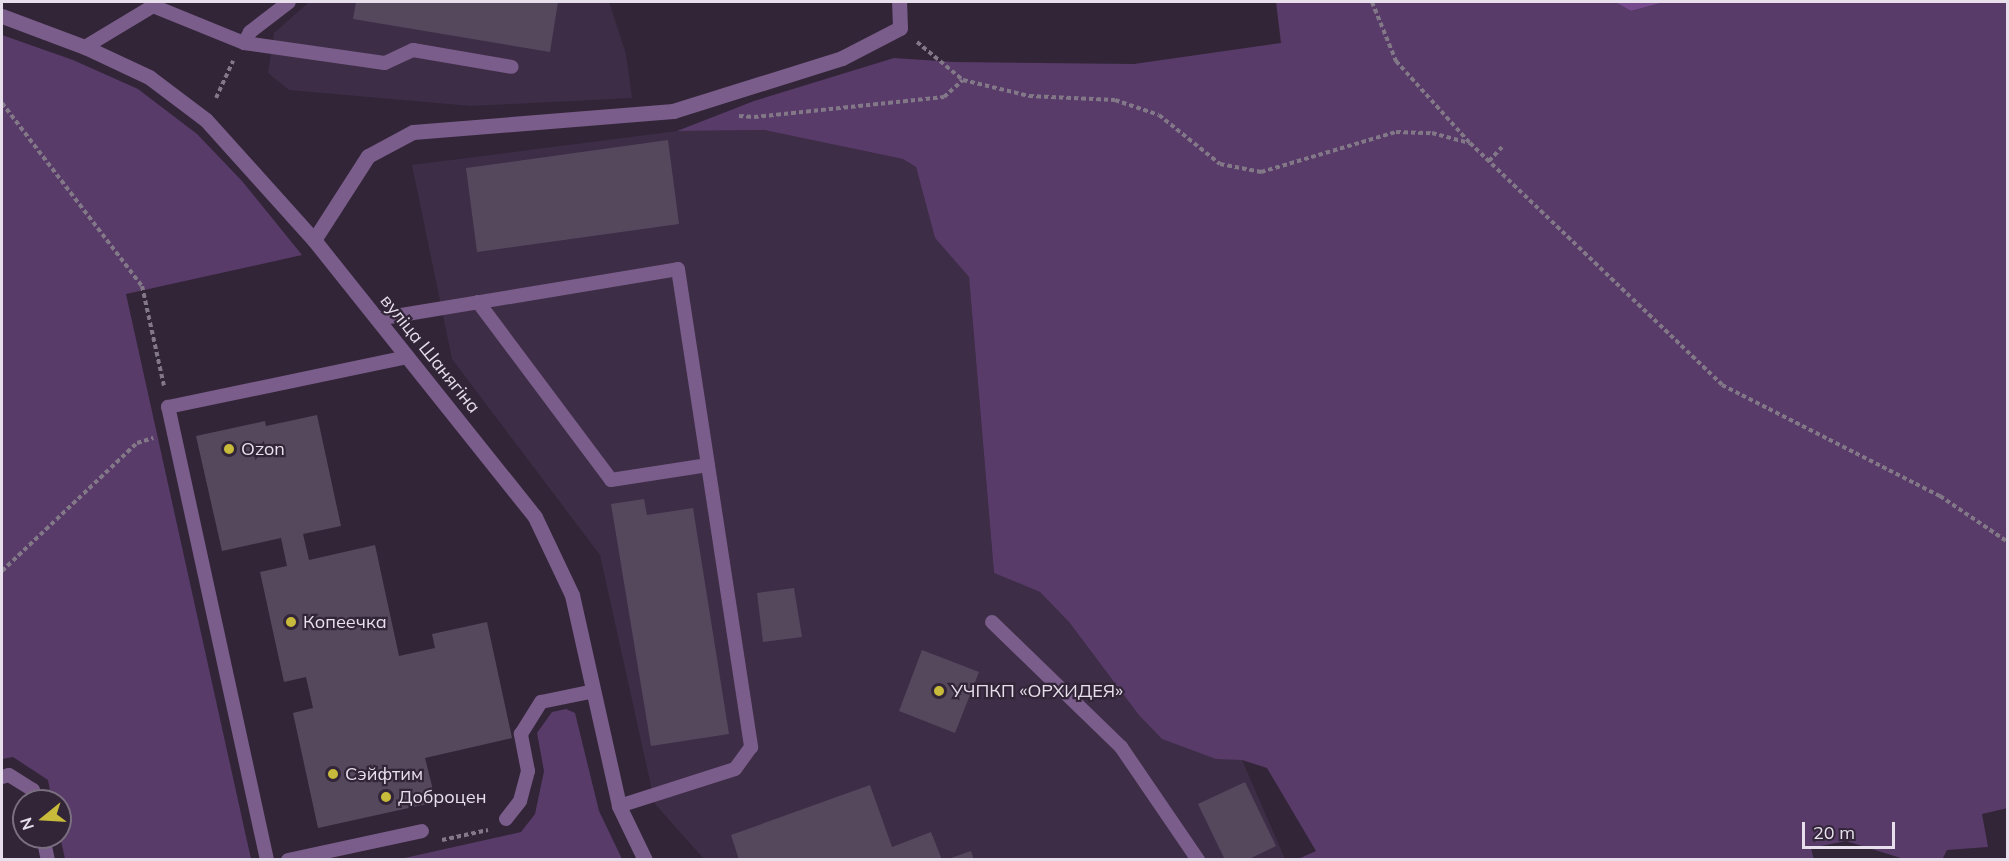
<!DOCTYPE html>
<meta charset="utf-8">
<style>
body{margin:0}
#map{position:relative;width:2009px;height:861px;overflow:hidden;background:#322538;font-family:Mulish,sans-serif}
div>[style]{position:absolute}
.built>*{inset:0;background:#3d2d46}
.green>*{inset:0;background:#583b68}
.water>*{inset:0;background:#75498b}
.building>*{inset:0;background:#55485d}
.path>*{height:4px;margin-top:-2px;transform-origin:0;background:repeating-linear-gradient(90deg,#827888 0 4.5px,transparent 0 7.5px)}
.lane>*{height:14px;margin:-7px;padding:0 7px;transform-origin:7px;border-radius:7px;background:#7a5d8a}
.street>*{height:15px;margin:-7.5px;padding:0 7.5px;transform-origin:7.5px;border-radius:7.5px;background:#7a5d8a}
.dots>*{width:16px;height:16px;translate:-50% -50%;box-sizing:border-box;border:3px solid #322538;border-radius:50%}
span{translate:-50% -50%;white-space:nowrap;text-align:center;line-height:1.15;-webkit-text-stroke:4.5px #322538;paint-order:stroke}
.street-label{font-size:18px;color:#e7dfec}
.poi-label{font-size:18px;color:#e7dfec}
.left{translate:0 -50%;text-align:left}
.frame{position:absolute;inset:0;border:3px solid #e7dfec;pointer-events:none}
.north{position:absolute;left:12px;top:789px;width:60px;height:60px;box-sizing:border-box;background:#322538;border:2px solid #7a6f80;border-radius:50%;rotate:252deg;font-size:16px;font-weight:700;line-height:24px;text-align:center;color:#e7dfec}
.north::after{content:'';display:block;margin:auto;width:21px;height:27px;background:#c8bb3b;clip-path:polygon(50% 0,100% 100%,50% 72%,0 100%)}
.scale{position:absolute;left:1802px;top:822px;width:93px;height:27px;box-sizing:border-box;border:3px solid #e7dfec;border-top:0;padding-left:8px;font-size:18px;line-height:21px;white-space:nowrap;color:#e7dfec;-webkit-text-stroke:4px #322538;paint-order:stroke}
</style>
<div id="map">
<div class="built">
<div style="clip-path:polygon(309px 2px,609px 2px,626px 54px,632px 98px,471px 106px,289px 90px,268px 73px,274px 33px)"></div>
<div style="clip-path:polygon(764px 130px,903px 159px,916px 167px,935px 238px,969px 277px,994px 573px,1040px 592px,1069px 622px,1138px 714px,1216px 758px,1242px 760px,1285px 859px,704px 859px,655px 804px,600px 555px,452px 359px,412px 165px,677px 131px)"></div>
</div>
<div class="green">
<div style="clip-path:polygon(1276px 2px,1615px 2px,1631px 11px,1665px 2px,2007px 2px,2008px 808px,1982px 814px,1988px 847px,1947px 850px,1942px 860px,1904px 859px,1846px 841px,1811px 848px,1814px 860px,1298px 859px,1316px 851px,1267px 768px,1242px 760px,1216px 759px,1162px 739px,1138px 714px,1069px 622px,1040px 592px,994px 573px,969px 277px,935px 238px,916px 167px,903px 159px,764px 130px,677px 131px,754px 101px,894px 58px,954px 62px,1134px 64px,1281px 43px)"></div>
<div style="clip-path:polygon(2px 35px,73px 60px,138px 89px,197px 134px,242px 181px,302px 255px,126px 294px,251px 859px,65px 859px,60px 836px,60px 801px,52px 801px,48px 780px,13px 757px,2px 759px)"></div>
<div style="clip-path:polygon(566px 709px,575px 713px,599px 811px,622px 859px,400px 859px,521px 832px,535px 814px,544px 771px,537px 733px,552px 712px)"></div>
</div>
<div class="water">
<div style="clip-path:polygon(1615px 2px,1665px 2px,1631px 11px)"></div>
</div>
<div class="building">
<div style="clip-path:polygon(356px 2px,558px 2px,550px 52px,353px 19px)"></div>
<div style="clip-path:polygon(668px 140px,679px 224px,477px 252px,466px 168px)"></div>
<div style="clip-path:polygon(317px 415px,341px 526px,303px 534px,309px 560px,375px 545px,399px 656px,435px 648px,432px 634px,487px 622px,512px 738px,425px 758px,436px 802px,318px 828px,293px 713px,313px 708px,306px 677px,284px 682px,260px 572px,287px 566px,281px 538px,222px 551px,196px 436px,265px 421px,266px 426px)"></div>
<div style="clip-path:polygon(644px 499px,647px 515px,693px 508px,729px 734px,651px 746px,611px 504px)"></div>
<div style="clip-path:polygon(794px 588px,802px 637px,763px 642px,757px 593px)"></div>
<div style="clip-path:polygon(922px 650px,979px 672px,955px 733px,899px 711px)"></div>
<div style="clip-path:polygon(1245px 782px,1276px 846px,1247px 860px,1225px 860px,1198px 804px)"></div>
<div style="clip-path:polygon(870px 785px,892px 847px,931px 832px,942px 860px,739px 860px,731px 835px)"></div>
<div style="clip-path:polygon(971px 851px,974px 860px,948px 860px,948px 859px)"></div>
</div>
<div class="path">
<div style="left:1372px;top:2px;width:64px;rotate:67.9deg"></div>
<div style="left:1396px;top:61px;width:109px;rotate:48deg"></div>
<div style="left:917px;top:42px;width:60px;rotate:39.6deg"></div>
<div style="left:963px;top:80px;width:68px;rotate:13.6deg"></div>
<div style="left:1029px;top:96px;width:86px;rotate:2.7deg"></div>
<div style="left:1115px;top:100px;width:46px;rotate:18.8deg"></div>
<div style="left:1159px;top:115px;width:78px;rotate:38.8deg"></div>
<div style="left:1220px;top:164px;width:42px;rotate:11deg"></div>
<div style="left:1261px;top:172px;width:141px;rotate:-16.5deg"></div>
<div style="left:1396px;top:132px;width:36px;rotate:2deg"></div>
<div style="left:1432px;top:133px;width:39px;rotate:15deg"></div>
<div style="left:1470px;top:143px;width:349px;rotate:43.8deg"></div>
<div style="left:1722px;top:385px;width:245px;rotate:27deg"></div>
<div style="left:1940px;top:496px;width:82px;rotate:34.1deg"></div>
<div style="left:216px;top:98px;width:41px;rotate:-65.3deg"></div>
<div style="left:2px;top:103px;width:230px;rotate:52.6deg"></div>
<div style="left:142px;top:286px;width:102px;rotate:77.6deg"></div>
<div style="left:739px;top:116px;width:15px;rotate:4deg"></div>
<div style="left:754px;top:117px;width:191px;rotate:-6deg"></div>
<div style="left:944px;top:97px;width:25px;rotate:-42deg"></div>
<div style="left:1489px;top:161px;width:19px;rotate:-47deg"></div>
<div style="left:2px;top:571px;width:186px;rotate:-43.5deg"></div>
<div style="left:137px;top:443px;width:17px;rotate:-17deg"></div>
<div style="left:442px;top:840px;width:47px;rotate:-12.3deg"></div>
</div>
<div class="lane">
<div style="left:244px;top:43px;width:142px;rotate:8.1deg"></div>
<div style="left:385px;top:63px;width:31px;rotate:-25deg"></div>
<div style="left:413px;top:50px;width:100px;rotate:9.7deg"></div>
<div style="left:85px;top:47px;width:79px;rotate:-31.1deg"></div>
<div style="left:153px;top:6px;width:98px;rotate:22.1deg"></div>
<div style="left:244px;top:43px;width:13px;rotate:-61deg"></div>
<div style="left:250px;top:32px;width:49px;rotate:-37.6deg"></div>
<div style="left:478px;top:302px;width:222px;rotate:53.2deg"></div>
<div style="left:611px;top:480px;width:98px;rotate:-8.8deg"></div>
<div style="left:377px;top:319px;width:305px;rotate:-9.4deg"></div>
<div style="left:678px;top:269px;width:484px;rotate:81.3deg"></div>
<div style="left:751px;top:747px;width:27px;rotate:126deg"></div>
<div style="left:735px;top:769px;width:122px;rotate:162.3deg"></div>
<div style="left:992px;top:622px;width:180px;rotate:44.1deg"></div>
<div style="left:1121px;top:747px;width:137px;rotate:55.7deg"></div>
<div style="left:2px;top:777px;width:7px;rotate:-16deg"></div>
<div style="left:9px;top:775px;width:28px;rotate:32deg"></div>
<div style="left:33px;top:790px;width:11px;rotate:80deg"></div>
<div style="left:506px;top:819px;width:23px;rotate:-52deg"></div>
<div style="left:520px;top:801px;width:31px;rotate:-75deg"></div>
<div style="left:528px;top:771px;width:38px;rotate:-101deg"></div>
<div style="left:521px;top:734px;width:38px;rotate:-58deg"></div>
<div style="left:541px;top:702px;width:54px;rotate:-11.7deg"></div>
<div style="left:43px;top:837px;width:24px;rotate:78deg"></div>
<div style="left:267px;top:860px;width:464px;rotate:-102.3deg"></div>
<div style="left:168px;top:407px;width:245px;rotate:-11.8deg"></div>
<div style="left:288px;top:860px;width:137px;rotate:-12.2deg"></div>
</div>
<div class="street">
<div style="left:2px;top:16px;width:89px;rotate:20.5deg"></div>
<div style="left:85px;top:47px;width:71px;rotate:25.1deg"></div>
<div style="left:149px;top:77px;width:71px;rotate:37deg"></div>
<div style="left:206px;top:120px;width:161px;rotate:48deg"></div>
<div style="left:314px;top:240px;width:354px;rotate:51.4deg"></div>
<div style="left:535px;top:517px;width:86px;rotate:64.6deg"></div>
<div style="left:572px;top:595px;width:216px;rotate:77.4deg"></div>
<div style="left:619px;top:806px;width:60px;rotate:64.3deg"></div>
<div style="left:314px;top:240px;width:100px;rotate:-57.3deg"></div>
<div style="left:368px;top:156px;width:51px;rotate:-28.1deg"></div>
<div style="left:413px;top:132px;width:261px;rotate:-4.6deg"></div>
<div style="left:673px;top:111px;width:177px;rotate:-17.4deg"></div>
<div style="left:842px;top:58px;width:65px;rotate:-27.3deg"></div>
<div style="left:900px;top:28px;width:26px;rotate:-92deg"></div>
</div>
<div class="dots">
<div style="left:229px;top:449px;background:#c8bb3b"></div>
<div style="left:291px;top:622px;background:#c8bb3b"></div>
<div style="left:939px;top:691px;background:#c8bb3b"></div>
<div style="left:333px;top:774px;background:#c8bb3b"></div>
<div style="left:386px;top:797px;background:#c8bb3b"></div>
</div>
<div class="street-label">
<span style="left:430px;top:354px;rotate:51deg">вуліца Шанягіна</span>
</div>
<div class="poi-label">
<span class="left" style="left:241px;top:449px">Ozon</span>
<span class="left" style="left:303px;top:622px">Копеечка</span>
<span class="left" style="left:951px;top:691px">УЧПКП «ОРХИДЕЯ»</span>
<span class="left" style="left:345px;top:774px">Сэйфтим</span>
<span class="left" style="left:398px;top:797px">Доброцен</span>
</div>
<div class="frame"></div>
<div class="north">N</div>
<div class="scale">20 m</div>
</div>
